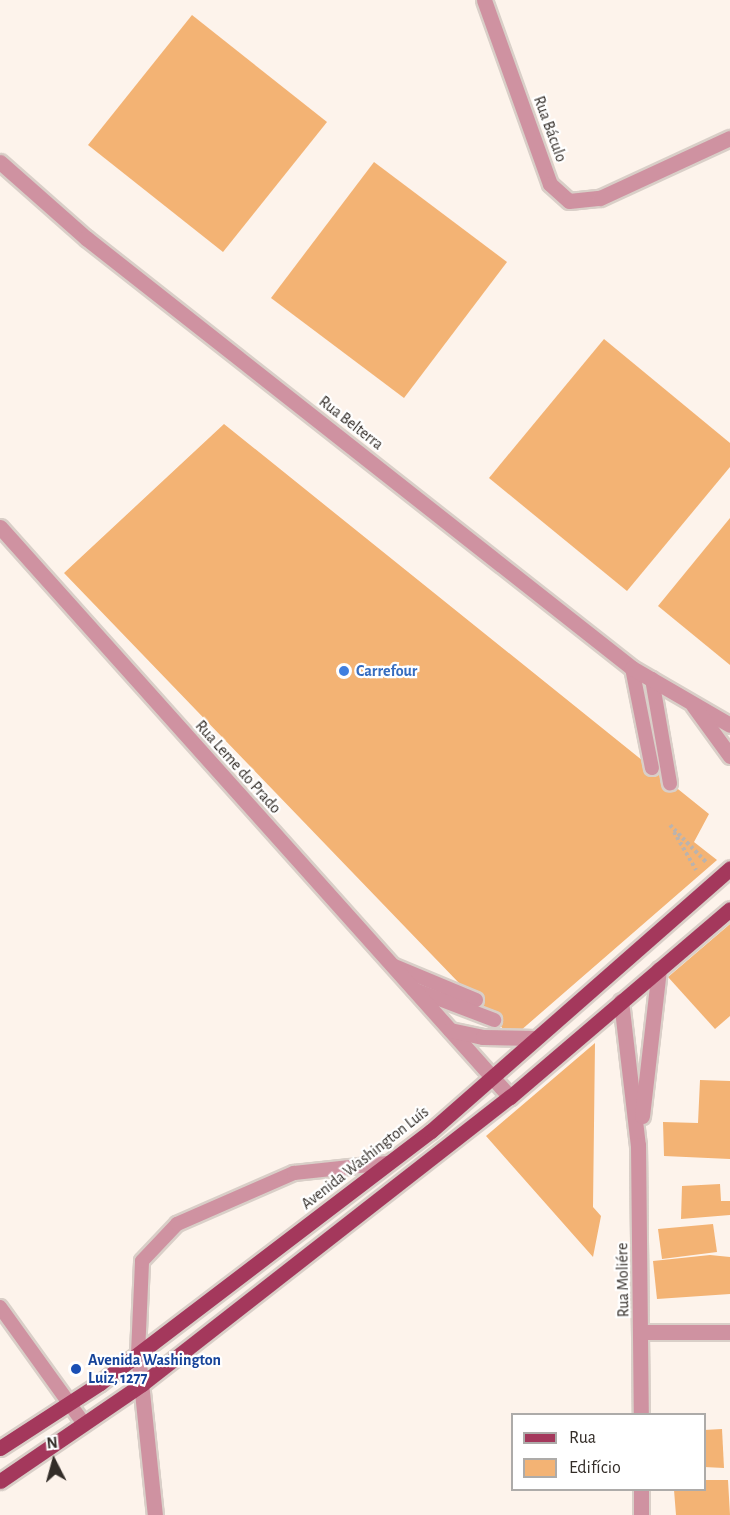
<!DOCTYPE html>
<meta charset="utf-8">
<style>
body{margin:0}
#map{position:relative;width:730px;height:1515px;overflow:hidden;background:#fdf3eb;font-family:"Alegreya Sans",sans-serif}
div>[style]{position:absolute}
.building>*{inset:0;background:#f3b374}
.path>*{height:4px;margin-top:-2px;transform-origin:0;background:repeating-linear-gradient(90deg,#bcb3ac 0 3px,transparent 0 6px)}
.roads{filter:drop-shadow(2px 0 #d9cfc8) drop-shadow(-2px 0 #d9cfc8) drop-shadow(0 2px #d9cfc8) drop-shadow(0 -2px #d9cfc8)}
.lane>*{height:14px;margin:-7px;padding:0 7px;transform-origin:7px;border-radius:7px;background:#cf92a1}
.street>*{height:15px;margin:-7.5px;padding:0 7.5px;transform-origin:7.5px;border-radius:7.5px;background:#cf92a1}
.primary>*{height:15px;margin:-7.5px;padding:0 7.5px;transform-origin:7.5px;border-radius:7.5px;background:#a4385c}
.dots>*{width:16px;height:16px;translate:-50% -50%;box-sizing:border-box;border:3px solid #fff;border-radius:50%}
span{translate:-50% -50%;white-space:nowrap;text-align:center;line-height:1.15;-webkit-text-stroke:4.5px #fff;paint-order:stroke}
.street-label{font-size:16px;color:#332d28}
.shop-label{font-size:16px;color:#366cbe;font-weight:700}
.left{translate:0 -50%;text-align:left}
.transit-label{font-size:16px;color:#164399;font-weight:700}
.legend{position:absolute;left:511px;top:1413px;width:195px;height:78px;box-sizing:border-box;background:#fff;border:2px solid #adaba9;margin:0;padding:8px 10px;list-style:none;font-size:18px;color:#332d28}
.legend li{display:flex;align-items:center;gap:12px;height:30px}
.legend b{width:30px;border:2px solid #adaba9}
.north{position:absolute;left:24px;top:1431px;width:60px;height:60px;-webkit-text-stroke:4px #fff;paint-order:stroke;rotate:354deg;font-size:16px;font-weight:700;line-height:24px;text-align:center;color:#332d28}
.north::after{content:'';display:block;margin:auto;width:21px;height:27px;background:#332d28;clip-path:polygon(50% 0,100% 100%,50% 72%,0 100%)}
</style>
<div id="map">
<div class="building">
<div style="clip-path:polygon(192px 15px,327px 122px,223px 252px,88px 145px)"></div>
<div style="clip-path:polygon(374px 162px,507px 262px,404px 398px,271px 298px)"></div>
<div style="clip-path:polygon(604px 339px,730px 443px,730px 467px,627px 591px,489px 478px)"></div>
<div style="clip-path:polygon(224px 424px,709px 814px,694px 842px,717px 860px,512px 1038px,64px 573px)"></div>
<div style="clip-path:polygon(730px 518px,730px 665px,658px 606px)"></div>
<div style="clip-path:polygon(730px 924px,730px 1016px,715px 1029px,668px 977px)"></div>
<div style="clip-path:polygon(595px 1043px,593px 1207px,601px 1216px,593px 1257px,486px 1136px)"></div>
<div style="clip-path:polygon(700px 1080px,730px 1081px,730px 1159px,664px 1156px,663px 1122px,698px 1123px)"></div>
<div style="clip-path:polygon(720px 1184px,721px 1201px,730px 1201px,730px 1215px,681px 1219px,682px 1186px)"></div>
<div style="clip-path:polygon(713px 1224px,717px 1252px,662px 1259px,658px 1229px)"></div>
<div style="clip-path:polygon(710px 1255px,730px 1257px,730px 1294px,657px 1299px,653px 1261px)"></div>
<div style="clip-path:polygon(722px 1429px,724px 1468px,704px 1467px,704px 1430px)"></div>
<div style="clip-path:polygon(704px 1480px,728px 1480px,730px 1515px,676px 1515px,674px 1490px,704px 1490px)"></div>
</div>
<div class="path">
<div style="left:670px;top:825px;width:53px;rotate:45.8deg"></div>
<div style="left:674px;top:832px;width:44px;rotate:59.9deg"></div>
</div>
<div class="roads">
<div class="lane">
<div style="left:632px;top:668px;width:102px;rotate:78.7deg"></div>
<div style="left:652px;top:679px;width:106px;rotate:80.2deg"></div>
<div style="left:392px;top:965px;width:91px;rotate:22.6deg"></div>
<div style="left:413px;top:989px;width:87px;rotate:20.9deg"></div>
<div style="left:0;top:1307px;width:144px;rotate:54.3deg"></div>
<div style="left:138px;top:1354px;width:93px;rotate:-87.5deg"></div>
<div style="left:142px;top:1261px;width:51px;rotate:-46.6deg"></div>
<div style="left:177px;top:1224px;width:128px;rotate:-23.6deg"></div>
<div style="left:294px;top:1173px;width:94px;rotate:-6.1deg"></div>
</div>
<div class="street">
<div style="left:484px;top:0;width:195px;rotate:70.3deg"></div>
<div style="left:550px;top:184px;width:25px;rotate:42deg"></div>
<div style="left:569px;top:201px;width:31px;rotate:-6deg"></div>
<div style="left:600px;top:198px;width:143px;rotate:-24.8deg"></div>
<div style="left:0;top:162px;width:115px;rotate:41.5deg"></div>
<div style="left:86px;top:238px;width:695px;rotate:38.22deg"></div>
<div style="left:632px;top:668px;width:113px;rotate:30.2deg"></div>
<div style="left:0;top:527px;width:765px;rotate:48.18deg"></div>
<div style="left:693px;top:705px;width:63px;rotate:54deg"></div>
<div style="left:621px;top:1001px;width:145px;rotate:83.3deg"></div>
<div style="left:638px;top:1145px;width:269px;rotate:89.4deg"></div>
<div style="left:450px;top:1030px;width:34px;rotate:12deg"></div>
<div style="left:483px;top:1037px;width:52px;rotate:1.1deg"></div>
<div style="left:642px;top:1116px;width:148px;rotate:-83.4deg"></div>
<div style="left:641px;top:1332px;width:89px"></div>
<div style="left:138px;top:1354px;width:162px;rotate:84deg"></div>
<div style="left:641px;top:1515px;width:25px;rotate:-90deg"></div>
</div>
<div class="primary">
<div style="left:0;top:1448px;width:119px;rotate:-33deg"></div>
<div style="left:100px;top:1383px;width:416px;rotate:-37.3deg"></div>
<div style="left:431px;top:1131px;width:398px;rotate:-41.3deg"></div>
<div style="left:0;top:1481px;width:172px;rotate:-34.3deg"></div>
<div style="left:142px;top:1384px;width:467px;rotate:-38deg"></div>
<div style="left:510px;top:1097px;width:289px;rotate:-40.5deg"></div>
</div>
</div>
<div class="dots">
<div style="left:344px;top:671px;background:#3f7fe0"></div>
<div style="left:76px;top:1369px;background:#1a4fb4"></div>
</div>
<div class="street-label">
<span style="left:550px;top:129px;rotate:70deg">Rua Báculo</span>
<span style="left:351px;top:423px;rotate:38deg">Rua Belterra</span>
<span style="left:238px;top:767px;rotate:48deg">Rua Leme do Prado</span>
<span style="left:365px;top:1158px;rotate:-38deg">Avenida Washington Luís</span>
<span style="left:623px;top:1280px;rotate:-91deg">Rua Moliére</span>
</div>
<div class="shop-label">
<span class="left" style="left:356px;top:671px">Carrefour</span>
</div>
<div class="transit-label">
<span class="left" style="left:88px;top:1369px">Avenida Washington<br>Luiz, 1277</span>
</div>
<ul class="legend">
<li><b style="height:8px;background:#a4385c"></b>Rua</li>
<li><b style="height:16px;background:#f3b374"></b>Edifício</li>
</ul>
<div class="north">N</div>
</div>
